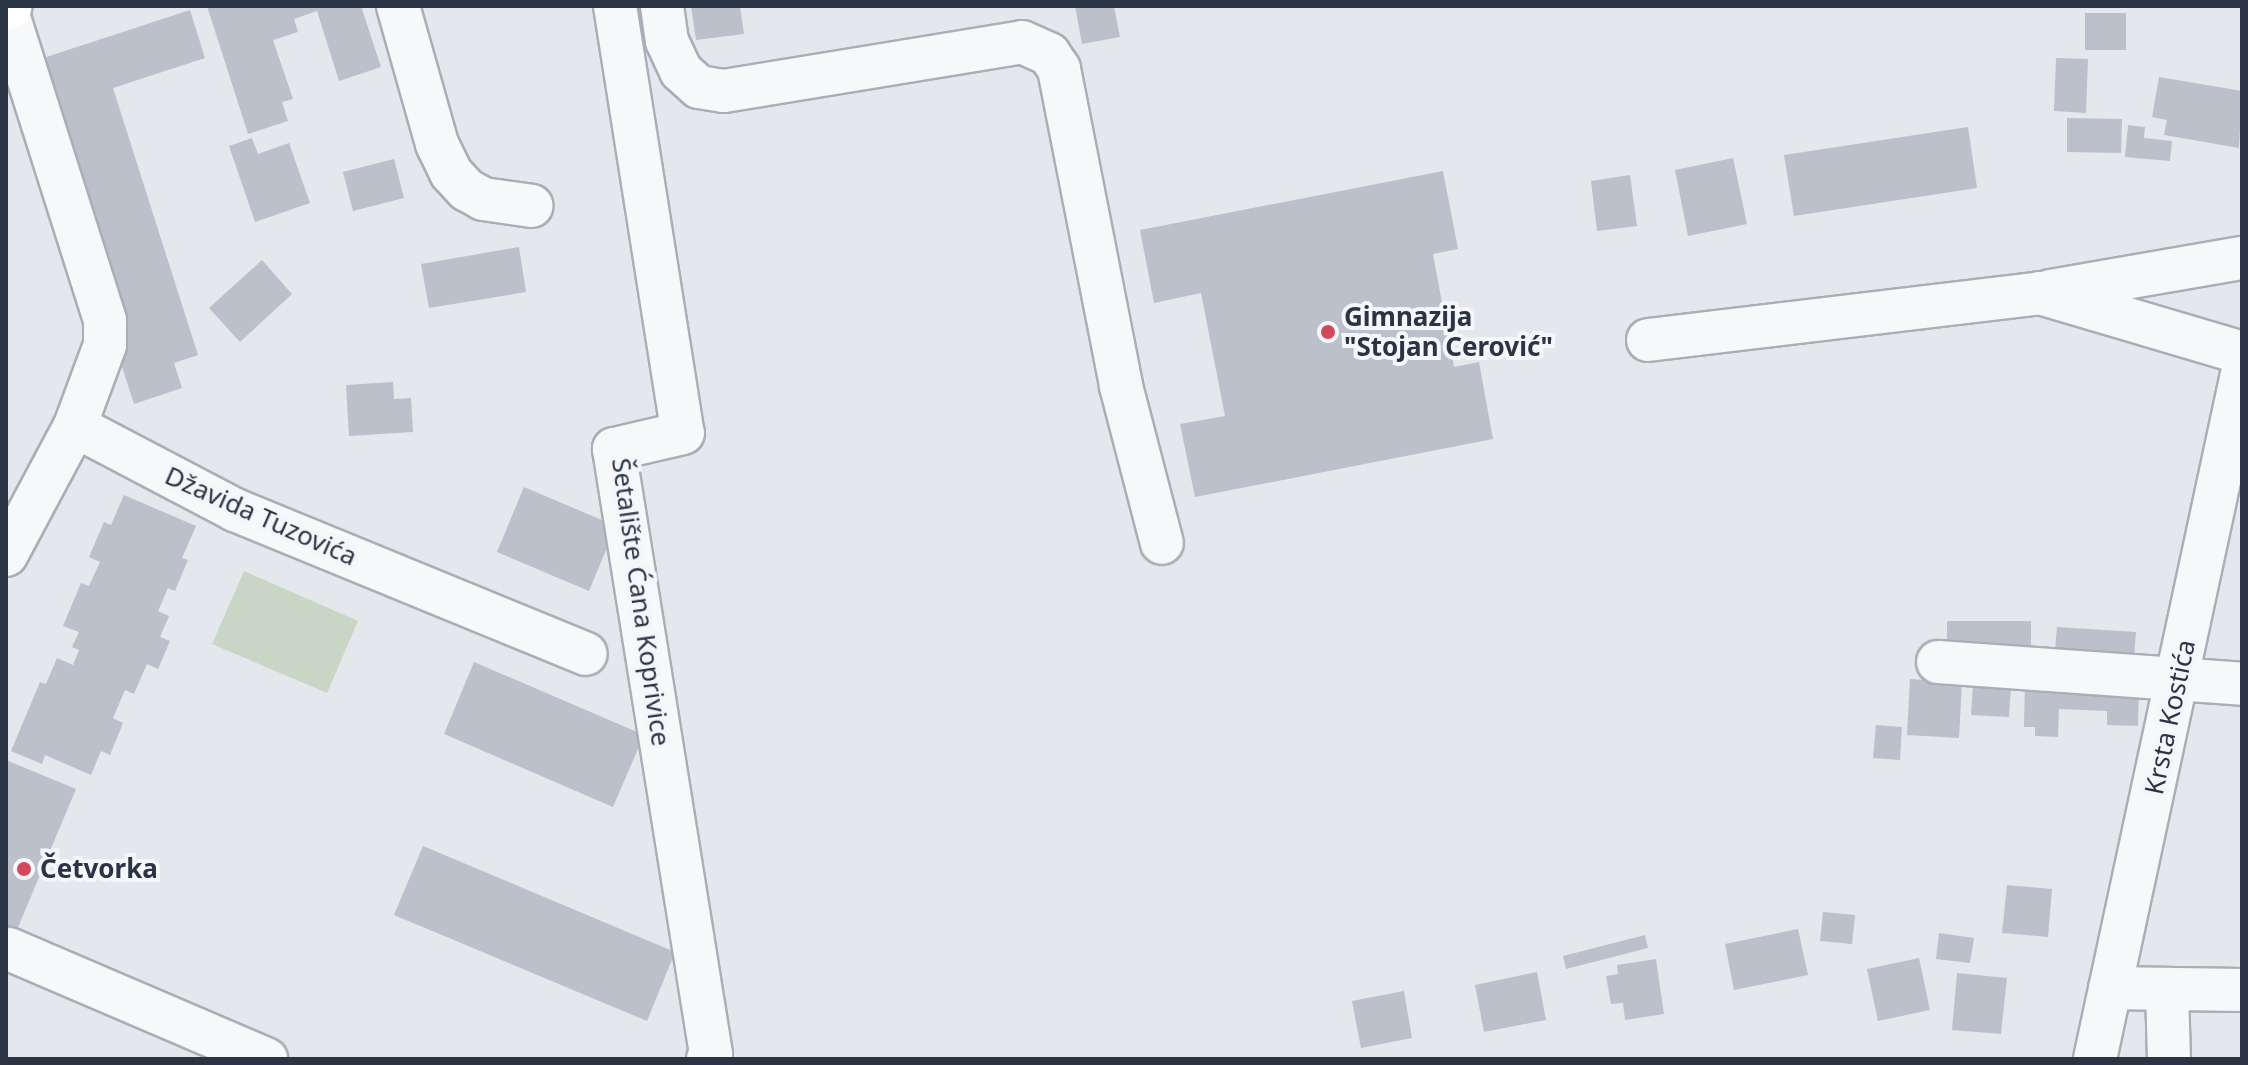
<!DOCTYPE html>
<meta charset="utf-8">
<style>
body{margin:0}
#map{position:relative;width:2248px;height:1065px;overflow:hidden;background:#e4e7ec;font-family:"Noto Sans",sans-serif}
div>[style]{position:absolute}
.green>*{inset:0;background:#c9d6c5}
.building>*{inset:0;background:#bbc0ca}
.roads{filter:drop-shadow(2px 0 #a9aeb7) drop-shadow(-2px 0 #a9aeb7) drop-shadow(0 2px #a9aeb7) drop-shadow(0 -2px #a9aeb7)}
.minor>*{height:42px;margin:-21px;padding:0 21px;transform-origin:21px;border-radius:21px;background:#f7f8fa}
.major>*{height:44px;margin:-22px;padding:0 22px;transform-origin:22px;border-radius:22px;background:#fff}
.dots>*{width:22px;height:22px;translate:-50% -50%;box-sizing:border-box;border:4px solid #f4f6f9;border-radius:50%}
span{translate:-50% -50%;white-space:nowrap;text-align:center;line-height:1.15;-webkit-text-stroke:8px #f4f6f9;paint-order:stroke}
.poi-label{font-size:26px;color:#2b3445;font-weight:700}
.left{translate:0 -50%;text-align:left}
.street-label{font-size:26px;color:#2b3445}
.frame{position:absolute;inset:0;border:8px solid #2b3445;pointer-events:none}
</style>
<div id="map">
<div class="green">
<div style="clip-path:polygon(244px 571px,358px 621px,327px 693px,212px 644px)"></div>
</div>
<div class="building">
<div style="clip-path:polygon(207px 6px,361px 6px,381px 67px,339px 81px,317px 11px,294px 19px,298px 32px,273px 40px,293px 99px,282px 102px,288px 121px,248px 134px)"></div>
<div style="clip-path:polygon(691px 6px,740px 6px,744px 34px,696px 40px)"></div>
<div style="clip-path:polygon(1075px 6px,1114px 6px,1120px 37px,1082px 44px)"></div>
<div style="clip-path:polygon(190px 10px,205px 58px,113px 88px,198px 355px,174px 363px,182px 388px,134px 404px,25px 64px)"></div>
<div style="clip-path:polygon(2085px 13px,2126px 13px,2126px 50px,2085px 50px)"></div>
<div style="clip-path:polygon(2056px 58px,2088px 59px,2086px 113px,2054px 111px)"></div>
<div style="clip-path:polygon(2159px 77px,2242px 91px,2239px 148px,2164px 135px,2167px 120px,2152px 117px)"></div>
<div style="clip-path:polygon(2067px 118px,2122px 119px,2121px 153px,2067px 152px)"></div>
<div style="clip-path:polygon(2128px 125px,2145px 127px,2144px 138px,2172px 141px,2170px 161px,2125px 157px)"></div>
<div style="clip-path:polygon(1968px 127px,1977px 188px,1794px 216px,1784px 155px)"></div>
<div style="clip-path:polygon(252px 138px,258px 154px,289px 143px,310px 203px,255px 222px,229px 146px)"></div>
<div style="clip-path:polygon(1733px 158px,1747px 224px,1688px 236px,1675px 170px)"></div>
<div style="clip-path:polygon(394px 159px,404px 198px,353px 211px,343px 172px)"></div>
<div style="clip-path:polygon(1443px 171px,1458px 249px,1433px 254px,1454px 367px,1479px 362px,1493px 439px,1195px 497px,1180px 424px,1225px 416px,1201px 293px,1154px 303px,1140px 230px)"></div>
<div style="clip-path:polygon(1630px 175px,1637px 226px,1597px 231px,1591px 181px)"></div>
<div style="clip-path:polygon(519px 247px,526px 292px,429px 308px,421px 264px)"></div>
<div style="clip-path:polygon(262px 260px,292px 294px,240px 342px,209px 308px)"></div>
<div style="clip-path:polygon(393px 382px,394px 399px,411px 398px,413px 432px,349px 436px,346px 385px)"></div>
<div style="clip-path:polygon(524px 487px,616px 526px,589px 591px,497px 552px)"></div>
<div style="clip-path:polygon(124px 495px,196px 526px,182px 558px,188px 560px,175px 591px,168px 588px,158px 611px,169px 616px,160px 637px,170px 641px,158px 669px,147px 664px,134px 694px,125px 690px,113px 718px,123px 723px,110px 755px,101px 751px,91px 775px,45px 755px,42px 764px,11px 751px,40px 682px,46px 684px,57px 658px,73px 665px,79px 650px,72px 647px,79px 632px,63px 626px,81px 583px,89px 586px,100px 562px,89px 557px,104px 522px,111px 525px)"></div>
<div style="clip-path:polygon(1947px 621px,2031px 621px,2031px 647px,1947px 648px)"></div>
<div style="clip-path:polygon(2057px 627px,2136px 632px,2134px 656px,2055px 651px)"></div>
<div style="clip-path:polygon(474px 662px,644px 735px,613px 807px,444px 734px)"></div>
<div style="clip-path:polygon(1910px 679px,1962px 682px,1959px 738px,1907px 735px)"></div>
<div style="clip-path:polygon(2025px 681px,2139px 685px,2138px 726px,2107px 725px,2107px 711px,2059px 709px,2058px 737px,2035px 736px,2035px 727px,2024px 727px)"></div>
<div style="clip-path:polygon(1973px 683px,2011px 686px,2009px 717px,1971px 715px)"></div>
<div style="clip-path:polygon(1876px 725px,1902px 727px,1900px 760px,1873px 758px)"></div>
<div style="clip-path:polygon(6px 760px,76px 789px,6px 956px)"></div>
<div style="clip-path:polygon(423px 846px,675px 952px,647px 1021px,394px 915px)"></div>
<div style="clip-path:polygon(2007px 885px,2052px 889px,2048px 937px,2002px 933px)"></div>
<div style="clip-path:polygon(1823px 912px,1855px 915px,1852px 944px,1820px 941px)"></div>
<div style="clip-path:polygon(1798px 929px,1808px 975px,1734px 990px,1725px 944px)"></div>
<div style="clip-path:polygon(1939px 933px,1974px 938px,1970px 963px,1936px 959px)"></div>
<div style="clip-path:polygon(1645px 935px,1648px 948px,1566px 969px,1563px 956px)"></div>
<div style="clip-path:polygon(1919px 958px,1930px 1010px,1878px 1021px,1867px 969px)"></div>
<div style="clip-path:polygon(1656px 959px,1664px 1014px,1625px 1020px,1623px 1003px,1611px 1004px,1606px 976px,1618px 974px,1617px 965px)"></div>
<div style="clip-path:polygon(1537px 972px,1546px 1020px,1484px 1032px,1475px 985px)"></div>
<div style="clip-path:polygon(1957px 973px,2007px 978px,2001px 1034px,1952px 1030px)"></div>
<div style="clip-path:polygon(1404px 991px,1412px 1038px,1361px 1048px,1352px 1001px)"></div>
</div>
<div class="roads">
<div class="minor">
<div style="left:398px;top:6px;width:143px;rotate:74.2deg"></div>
<div style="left:437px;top:144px;width:32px;rotate:64deg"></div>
<div style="left:451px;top:173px;width:23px;rotate:47deg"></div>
<div style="left:467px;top:190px;width:18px;rotate:29deg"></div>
<div style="left:483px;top:199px;width:49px;rotate:8.1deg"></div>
<div style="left:615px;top:6px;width:432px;rotate:81deg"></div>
<div style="left:683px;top:433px;width:71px;rotate:166.9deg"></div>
<div style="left:614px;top:449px;width:613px;rotate:80.89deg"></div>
<div style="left:711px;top:1054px;width:6px;rotate:121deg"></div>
<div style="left:662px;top:6px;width:35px;rotate:82deg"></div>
<div style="left:667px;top:41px;width:33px;rotate:65deg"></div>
<div style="left:681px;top:71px;width:24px;rotate:42deg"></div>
<div style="left:699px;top:87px;width:25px;rotate:9deg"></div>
<div style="left:724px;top:91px;width:302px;rotate:-9.3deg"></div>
<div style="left:1022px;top:42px;width:30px;rotate:24deg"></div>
<div style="left:1049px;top:54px;width:18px;rotate:56deg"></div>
<div style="left:1059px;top:69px;width:323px;rotate:78.9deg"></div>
<div style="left:1121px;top:386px;width:162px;rotate:75.4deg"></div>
<div style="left:6px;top:8px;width:328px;rotate:72.4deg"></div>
<div style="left:105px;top:321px;width:24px;rotate:90deg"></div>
<div style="left:105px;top:345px;width:86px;rotate:110.3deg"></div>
<div style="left:75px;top:426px;width:146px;rotate:118.1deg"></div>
<div style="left:2050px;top:291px;width:195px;rotate:-9.8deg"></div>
<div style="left:1648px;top:340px;width:395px;rotate:-6.8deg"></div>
<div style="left:2040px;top:293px;width:211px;rotate:16.5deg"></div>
<div style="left:75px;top:426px;width:181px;rotate:27.7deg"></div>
<div style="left:235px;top:510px;width:379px;rotate:22.3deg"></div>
<div style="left:1938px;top:662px;width:305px;rotate:4.1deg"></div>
<div style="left:9px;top:949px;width:280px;rotate:23.2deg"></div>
<div style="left:2110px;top:988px;width:132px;rotate:0.9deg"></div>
<div style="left:2167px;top:989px;width:70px;rotate:88.4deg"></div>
<div style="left:2095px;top:1059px;width:701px;rotate:-77.89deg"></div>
</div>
<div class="major">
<div style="left:6px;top:8px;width:4px;rotate:-27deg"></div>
</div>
</div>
<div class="dots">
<div style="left:1328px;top:332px;background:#d1495b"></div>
<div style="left:24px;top:869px;background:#d1495b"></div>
</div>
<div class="poi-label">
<span class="left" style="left:1344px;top:332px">Gimnazija<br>"Stojan Cerović"</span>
<span class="left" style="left:40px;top:869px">Četvorka</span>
</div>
<div class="street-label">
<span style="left:261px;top:516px;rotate:24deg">Džavida Tuzovića</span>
<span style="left:641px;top:602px;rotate:82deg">Šetalište Ćana Koprivice</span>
<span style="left:2170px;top:717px;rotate:-78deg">Krsta Kostića</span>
</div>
<div class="frame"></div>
</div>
